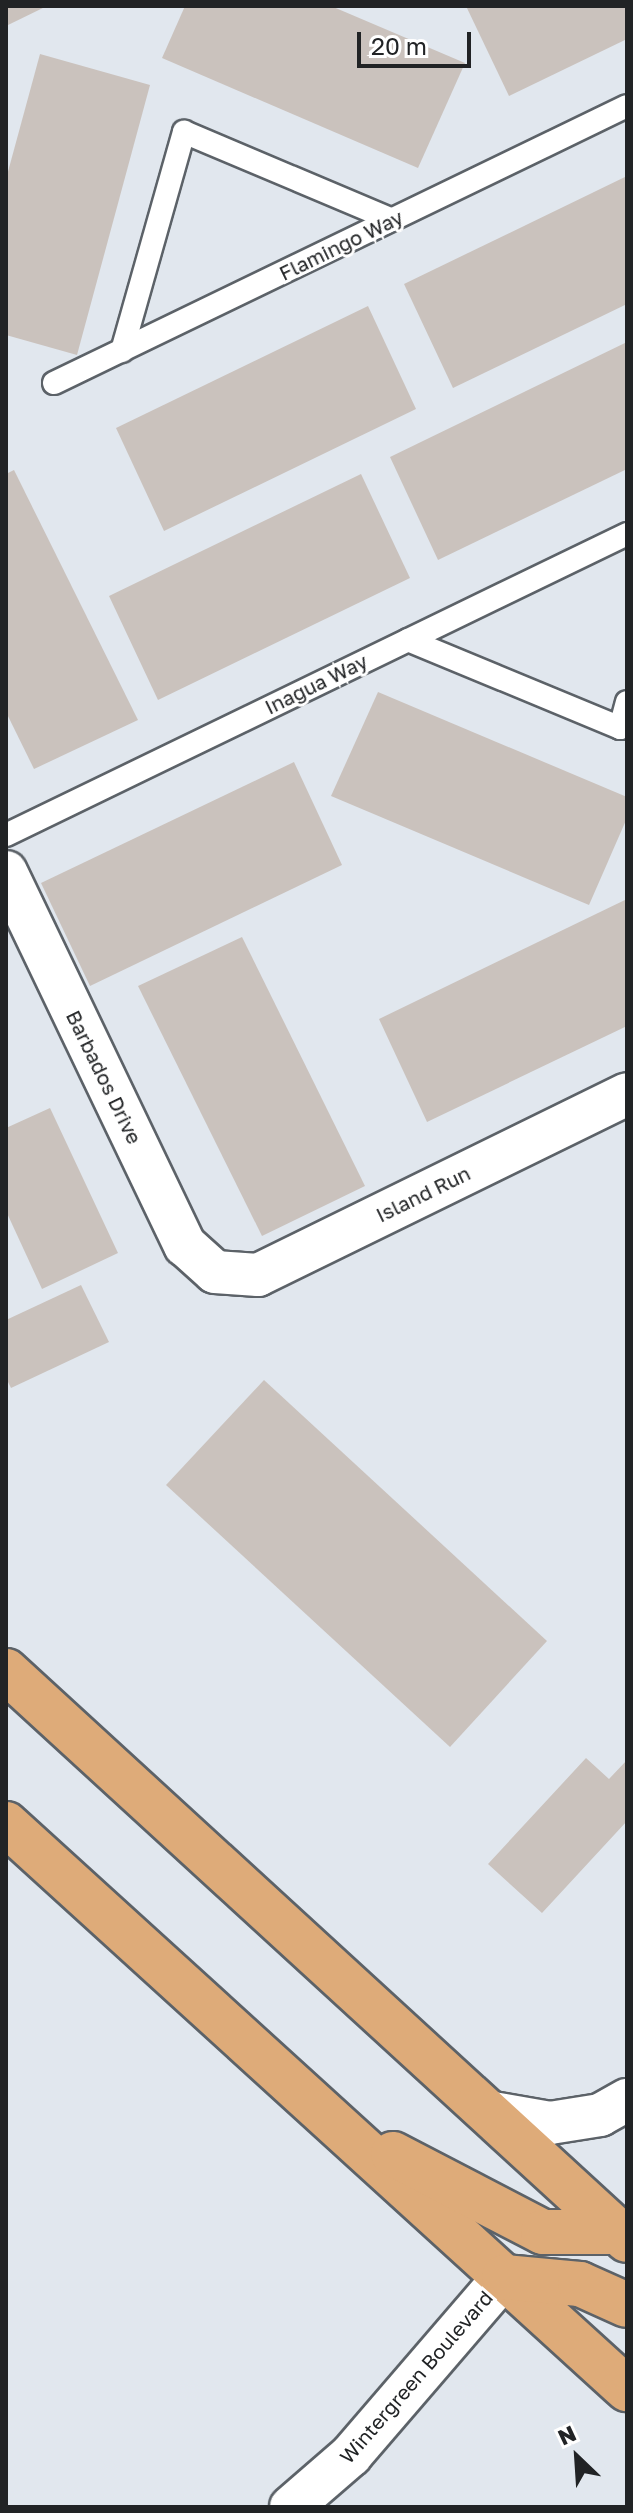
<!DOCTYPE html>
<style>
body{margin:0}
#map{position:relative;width:633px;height:2513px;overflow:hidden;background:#e1e7ee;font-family:"Golos Text",sans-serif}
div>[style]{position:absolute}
.building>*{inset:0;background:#cac2bd}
.roads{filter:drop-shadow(2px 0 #5c6268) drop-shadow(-2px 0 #5c6268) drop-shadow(0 2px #5c6268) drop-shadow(0 -2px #5c6268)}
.lane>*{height:22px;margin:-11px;padding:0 11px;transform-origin:11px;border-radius:11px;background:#fff}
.street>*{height:42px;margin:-21px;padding:0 21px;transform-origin:21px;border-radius:21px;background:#fff}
.primary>*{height:44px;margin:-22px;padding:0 22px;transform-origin:22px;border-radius:22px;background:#deab79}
span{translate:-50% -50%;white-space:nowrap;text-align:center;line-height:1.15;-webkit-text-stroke:6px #fff;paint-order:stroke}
.street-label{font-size:20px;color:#212325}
.frame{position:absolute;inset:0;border:8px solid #212325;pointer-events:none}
.north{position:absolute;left:537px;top:2417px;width:80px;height:80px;-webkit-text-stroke:6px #fff;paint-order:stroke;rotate:335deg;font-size:22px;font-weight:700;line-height:32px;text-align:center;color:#212325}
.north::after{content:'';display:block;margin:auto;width:28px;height:36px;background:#212325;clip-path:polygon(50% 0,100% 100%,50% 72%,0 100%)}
.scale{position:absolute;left:357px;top:32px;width:114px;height:36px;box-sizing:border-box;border:4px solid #212325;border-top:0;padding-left:10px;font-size:24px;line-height:28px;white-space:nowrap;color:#212325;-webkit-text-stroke:6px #fff;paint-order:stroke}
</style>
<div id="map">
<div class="building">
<div style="clip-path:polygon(6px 6px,47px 6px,6px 26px)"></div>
<div style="clip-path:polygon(185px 6px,331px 6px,465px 63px,418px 168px,162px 58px)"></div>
<div style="clip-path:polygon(466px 6px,627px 6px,627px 39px,509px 96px)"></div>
<div style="clip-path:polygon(40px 54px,150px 85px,77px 355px,6px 335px,6px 179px)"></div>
<div style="clip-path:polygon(627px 176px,627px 304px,453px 388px,404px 284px)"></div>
<div style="clip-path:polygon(368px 306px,416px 409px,164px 531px,116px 428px)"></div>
<div style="clip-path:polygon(627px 342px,627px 469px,438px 560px,390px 457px)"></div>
<div style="clip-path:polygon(14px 470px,138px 720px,34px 769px,6px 712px,6px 474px)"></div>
<div style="clip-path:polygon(361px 474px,410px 578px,158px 700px,109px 596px)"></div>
<div style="clip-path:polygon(378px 692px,627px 797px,627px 818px,589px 905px,331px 796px)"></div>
<div style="clip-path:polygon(294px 762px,342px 865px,90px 986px,41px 883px)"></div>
<div style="clip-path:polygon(627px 899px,627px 1026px,427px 1122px,379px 1019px)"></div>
<div style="clip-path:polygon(242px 937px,365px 1186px,262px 1236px,138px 986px)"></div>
<div style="clip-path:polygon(50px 1108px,118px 1253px,42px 1289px,6px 1211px,6px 1128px)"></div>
<div style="clip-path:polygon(81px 1285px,109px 1342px,11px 1388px,6px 1378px,6px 1320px)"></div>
<div style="clip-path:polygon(264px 1380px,547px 1641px,450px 1747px,166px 1485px)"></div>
<div style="clip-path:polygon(586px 1758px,609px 1779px,627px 1760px,627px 1821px,542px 1913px,488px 1864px)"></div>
</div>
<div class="roads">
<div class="lane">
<div style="left:122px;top:351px;width:228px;rotate:-74.2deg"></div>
<div style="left:184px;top:132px;width:226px;rotate:22.9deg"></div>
<div style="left:54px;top:383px;width:636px;rotate:-25.8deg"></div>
<div style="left:408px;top:640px;width:230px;rotate:22.5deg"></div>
<div style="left:620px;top:728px;width:27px;rotate:-75deg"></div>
<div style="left:6px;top:835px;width:690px;rotate:-25.86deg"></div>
</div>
<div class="street">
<div style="left:6px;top:872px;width:414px;rotate:64.4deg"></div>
<div style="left:185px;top:1245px;width:40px;rotate:42deg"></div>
<div style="left:215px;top:1272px;width:43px;rotate:4deg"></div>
<div style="left:258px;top:1275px;width:411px;rotate:-26.1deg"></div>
<div style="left:487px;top:2112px;width:64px;rotate:9.9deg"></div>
<div style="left:550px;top:2123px;width:51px;rotate:-9.1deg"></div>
<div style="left:600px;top:2115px;width:31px;rotate:-29deg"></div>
<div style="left:291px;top:2507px;width:79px;rotate:-40.9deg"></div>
<div style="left:351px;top:2455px;width:235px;rotate:-49.3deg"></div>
</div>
<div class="primary">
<div style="left:6px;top:1671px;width:842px;rotate:42.5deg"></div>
<div style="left:6px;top:1824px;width:840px;rotate:42.3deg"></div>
<div style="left:393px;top:2154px;width:169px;rotate:27.5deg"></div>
<div style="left:543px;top:2232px;width:75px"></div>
<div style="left:504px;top:2277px;width:76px;rotate:5.3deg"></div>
<div style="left:580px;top:2284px;width:51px;rotate:24.1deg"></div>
</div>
</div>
<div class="street-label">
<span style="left:341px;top:245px;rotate:-26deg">Flamingo Way</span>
<span style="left:316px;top:684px;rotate:-26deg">Inagua Way</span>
<span style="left:104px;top:1077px;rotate:64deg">Barbados Drive</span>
<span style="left:423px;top:1194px;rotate:-26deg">Island Run</span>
<span style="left:416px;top:2377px;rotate:-49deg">Wintergreen Boulevard</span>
</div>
<div class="frame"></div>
<div class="north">N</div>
<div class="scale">20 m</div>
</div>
